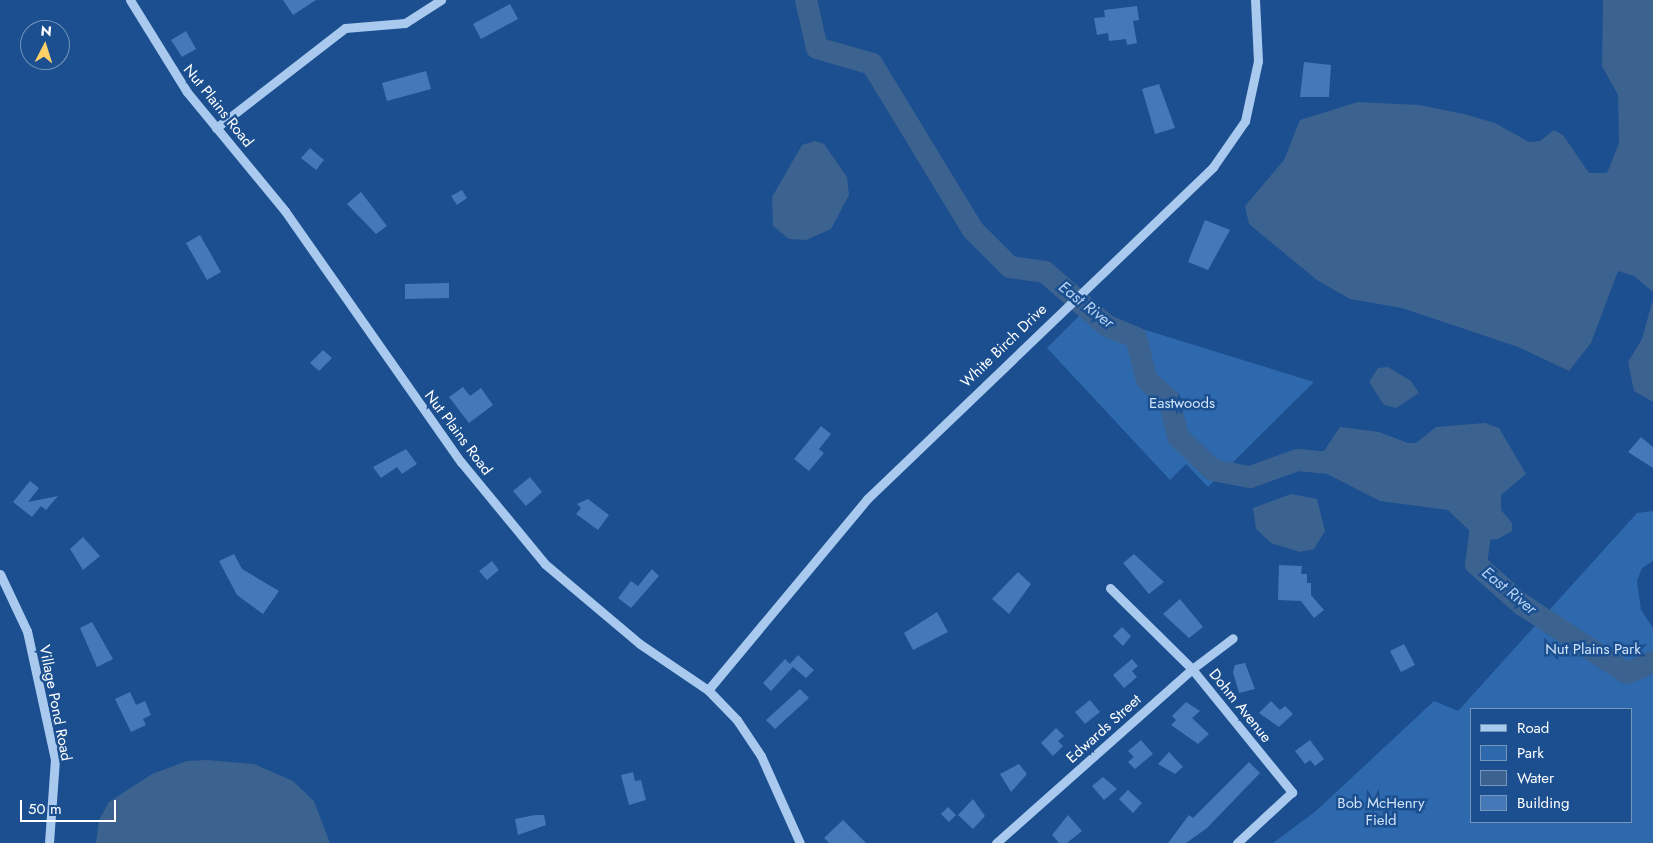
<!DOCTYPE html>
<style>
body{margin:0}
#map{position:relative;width:1653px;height:843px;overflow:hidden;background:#1b4f8f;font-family:Jost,sans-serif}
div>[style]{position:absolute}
.green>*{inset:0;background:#2e69ad}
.water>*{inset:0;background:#3c6290}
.river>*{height:22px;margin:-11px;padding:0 11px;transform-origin:11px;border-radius:11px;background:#3c6290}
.building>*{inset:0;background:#4478b7}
.minor>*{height:9px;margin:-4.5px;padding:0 4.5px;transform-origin:4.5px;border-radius:4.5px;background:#a9c9ee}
span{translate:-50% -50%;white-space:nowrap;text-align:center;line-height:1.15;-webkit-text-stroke:5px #1b4f8f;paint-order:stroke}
.street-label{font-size:15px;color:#fff}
.park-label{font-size:15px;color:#cfe3fa}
.water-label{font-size:16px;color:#b5d3f5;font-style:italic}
.legend{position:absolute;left:1470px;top:708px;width:162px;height:115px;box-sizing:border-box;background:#1b4f8f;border:1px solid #7695bc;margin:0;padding:6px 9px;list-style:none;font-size:15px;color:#fff}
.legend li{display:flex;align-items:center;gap:10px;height:25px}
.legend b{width:25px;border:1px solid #7695bc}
.north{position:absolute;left:20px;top:20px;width:50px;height:50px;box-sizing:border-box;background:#1b4f8f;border:1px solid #7695bc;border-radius:50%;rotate:5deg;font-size:14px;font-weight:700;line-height:20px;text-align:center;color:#fff}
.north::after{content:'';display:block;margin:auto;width:18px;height:22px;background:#ffd166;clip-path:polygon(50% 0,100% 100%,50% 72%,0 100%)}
.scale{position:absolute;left:20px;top:800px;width:96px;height:22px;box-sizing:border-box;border:2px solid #fff;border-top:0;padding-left:6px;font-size:15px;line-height:18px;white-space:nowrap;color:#fff;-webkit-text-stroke:4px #1b4f8f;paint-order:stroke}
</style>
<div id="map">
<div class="green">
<div style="clip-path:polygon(1084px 311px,1314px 382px,1208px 487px,1186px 464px,1170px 480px,1047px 348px)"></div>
<div style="clip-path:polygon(evenodd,1653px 511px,1653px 561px,1642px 568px,1637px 581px,1641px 610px,1653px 628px,1653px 843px,1273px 843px,1316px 811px,1434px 701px,1458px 711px,1637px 513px,1653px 511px,1632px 709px,1632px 822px,1472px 822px,1472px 709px,1632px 709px)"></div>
</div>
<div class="water">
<div style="clip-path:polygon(1603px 0,1653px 0,1653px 292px,1634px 276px,1618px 271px,1591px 343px,1569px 371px,1518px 347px,1402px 308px,1350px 299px,1317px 280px,1249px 224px,1245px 206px,1284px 160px,1300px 120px,1358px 102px,1419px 105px,1464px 114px,1495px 123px,1529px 142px,1540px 141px,1554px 130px,1563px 135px,1589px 173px,1607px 173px,1619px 143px,1618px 95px,1602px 66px)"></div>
<div style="clip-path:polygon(815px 141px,824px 144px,847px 177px,849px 195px,831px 229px,806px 240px,789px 239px,773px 226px,772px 197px,802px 145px)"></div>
<div style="clip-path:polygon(1653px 299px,1653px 402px,1634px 391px,1628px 362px,1642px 339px)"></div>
<div style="clip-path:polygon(1388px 367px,1411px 381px,1419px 393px,1396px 408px,1384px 405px,1369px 382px,1378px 368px)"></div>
<div style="clip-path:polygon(1485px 423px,1499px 428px,1526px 474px,1501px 495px,1501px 510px,1512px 523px,1512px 531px,1498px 539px,1479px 540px,1448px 510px,1380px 501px,1327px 474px,1318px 460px,1340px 427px,1379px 432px,1408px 443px,1416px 443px,1436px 427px)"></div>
<div style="clip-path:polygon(1291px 494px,1317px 499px,1325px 531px,1314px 549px,1300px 552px,1271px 543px,1256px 529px,1253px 508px)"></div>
<div style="clip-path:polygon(207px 760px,254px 764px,293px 781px,314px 801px,330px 843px,96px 843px,99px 820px,109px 802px,152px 774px,187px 761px)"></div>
</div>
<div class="river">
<div style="left:806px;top:0;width:49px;rotate:77.1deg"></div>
<div style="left:817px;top:48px;width:57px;rotate:16.2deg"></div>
<div style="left:872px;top:64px;width:194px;rotate:58.7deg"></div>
<div style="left:973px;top:230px;width:52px;rotate:45deg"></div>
<div style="left:1010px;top:267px;width:35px;rotate:8deg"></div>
<div style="left:1045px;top:272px;width:82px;rotate:41.1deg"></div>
<div style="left:1107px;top:326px;width:31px;rotate:22deg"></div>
<div style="left:1136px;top:338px;width:43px;rotate:75.3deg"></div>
<div style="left:1147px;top:380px;width:30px;rotate:42deg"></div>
<div style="left:1169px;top:400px;width:38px;rotate:76deg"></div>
<div style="left:1178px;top:437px;width:48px;rotate:43.3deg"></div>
<div style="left:1213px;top:470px;width:38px;rotate:11deg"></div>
<div style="left:1250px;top:477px;width:51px;rotate:-19.5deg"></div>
<div style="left:1298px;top:460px;width:51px;rotate:5.6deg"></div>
<div style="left:1475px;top:513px;width:11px;rotate:49deg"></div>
<div style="left:1482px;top:521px;width:43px;rotate:97.9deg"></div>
<div style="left:1476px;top:564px;width:60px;rotate:41.6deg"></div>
<div style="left:1521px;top:604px;width:126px;rotate:33.1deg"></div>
<div style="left:1627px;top:673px;width:28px;rotate:-23deg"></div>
</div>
<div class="building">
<div style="clip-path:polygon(283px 0,316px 0,293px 15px)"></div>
<div style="clip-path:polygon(510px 4px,518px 19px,481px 39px,473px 24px)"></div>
<div style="clip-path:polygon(1137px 6px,1139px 20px,1133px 21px,1137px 43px,1127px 45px,1126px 39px,1109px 41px,1108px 33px,1097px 35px,1094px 18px,1105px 17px,1104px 10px)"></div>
<div style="clip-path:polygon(186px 31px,196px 49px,182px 57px,171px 40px)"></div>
<div style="clip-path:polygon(1304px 62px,1331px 65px,1329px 97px,1300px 97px)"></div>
<div style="clip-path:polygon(426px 71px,431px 89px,387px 101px,382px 83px)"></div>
<div style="clip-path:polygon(1159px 84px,1175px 128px,1155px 134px,1142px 89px)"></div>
<div style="clip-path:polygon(310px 148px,324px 160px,316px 170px,301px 158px)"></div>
<div style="clip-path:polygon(462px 190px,467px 198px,457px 205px,451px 196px)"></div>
<div style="clip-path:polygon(361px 192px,387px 226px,376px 234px,347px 204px)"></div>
<div style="clip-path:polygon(1205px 220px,1230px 230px,1208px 270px,1188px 262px)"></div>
<div style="clip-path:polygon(200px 235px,221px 272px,207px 280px,186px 243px)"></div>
<div style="clip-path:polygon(449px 283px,449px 298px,405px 299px,405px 284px)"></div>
<div style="clip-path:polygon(323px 350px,332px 358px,319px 371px,310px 363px)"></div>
<div style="clip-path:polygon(463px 387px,470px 396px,481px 388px,493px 405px,469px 423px,449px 397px)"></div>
<div style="clip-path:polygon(821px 426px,831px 434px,819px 449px,824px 453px,809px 471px,794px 459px)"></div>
<div style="clip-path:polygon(1641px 437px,1653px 447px,1653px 468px,1628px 452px)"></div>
<div style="clip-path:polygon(406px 449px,417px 464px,402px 474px,397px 467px,381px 478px,373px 467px)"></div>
<div style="clip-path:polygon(530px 477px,542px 492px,526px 506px,513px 491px)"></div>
<div style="clip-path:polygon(30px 481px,39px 488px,28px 502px,58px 496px,46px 510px,41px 506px,32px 517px,13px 502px)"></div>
<div style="clip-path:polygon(588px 499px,609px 515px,598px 530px,576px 514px,581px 508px,577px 504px)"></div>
<div style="clip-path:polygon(83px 537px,100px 556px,83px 570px,70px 549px)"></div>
<div style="clip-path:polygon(234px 554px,242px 569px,279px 591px,263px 614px,237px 595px,219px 561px)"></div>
<div style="clip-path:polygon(1134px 554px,1164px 582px,1149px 594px,1123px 563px)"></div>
<div style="clip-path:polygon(492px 561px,499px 570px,487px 580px,479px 571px)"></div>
<div style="clip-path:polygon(1279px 565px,1302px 566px,1301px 574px,1307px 574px,1307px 583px,1311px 583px,1311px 595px,1324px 610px,1314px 618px,1301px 601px,1278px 600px)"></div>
<div style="clip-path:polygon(652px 569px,659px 576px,631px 608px,618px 598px,631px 581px,638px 586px)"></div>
<div style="clip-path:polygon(1018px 572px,1031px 584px,1009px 614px,992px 599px)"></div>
<div style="clip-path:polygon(1180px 599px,1203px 627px,1189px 638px,1163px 614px)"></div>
<div style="clip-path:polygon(937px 612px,948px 632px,913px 650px,904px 633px)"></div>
<div style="clip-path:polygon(92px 622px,113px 659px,97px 667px,80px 628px)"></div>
<div style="clip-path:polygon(1122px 627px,1131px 636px,1123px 646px,1113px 636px)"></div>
<div style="clip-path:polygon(1404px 644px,1415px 665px,1401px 672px,1390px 651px)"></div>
<div style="clip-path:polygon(798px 655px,814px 670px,806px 678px,793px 667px,771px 691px,763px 683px,785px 659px,790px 664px)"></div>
<div style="clip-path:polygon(1132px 659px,1138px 666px,1132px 671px,1137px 677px,1124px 688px,1113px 675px)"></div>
<div style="clip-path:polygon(1245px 663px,1255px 689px,1239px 693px,1233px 672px,1235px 665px)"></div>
<div style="clip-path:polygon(800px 689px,809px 698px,775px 729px,766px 720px)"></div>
<div style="clip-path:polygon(130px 692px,136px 705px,145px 701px,151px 715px,143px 719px,146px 725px,131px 732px,115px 699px)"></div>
<div style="clip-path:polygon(1090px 700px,1100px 712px,1085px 724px,1075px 712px)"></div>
<div style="clip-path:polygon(1271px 701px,1280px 710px,1285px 706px,1293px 714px,1279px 727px,1259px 713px)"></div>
<div style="clip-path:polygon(1186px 702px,1200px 711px,1192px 718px,1209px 734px,1198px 744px,1171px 725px,1176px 720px,1172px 716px)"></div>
<div style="clip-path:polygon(1056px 728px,1064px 736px,1058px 741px,1063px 746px,1053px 756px,1041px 743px)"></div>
<div style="clip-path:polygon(1141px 740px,1153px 754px,1135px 769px,1128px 762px,1134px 757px,1128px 751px)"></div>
<div style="clip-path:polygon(1310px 740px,1324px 759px,1315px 766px,1310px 760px,1305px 764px,1295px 751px)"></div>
<div style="clip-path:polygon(1169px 752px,1183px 767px,1175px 774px,1158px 764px)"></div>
<div style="clip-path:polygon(1249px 762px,1260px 773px,1207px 828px,1186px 843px,1168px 843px,1189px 815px,1193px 818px)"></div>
<div style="clip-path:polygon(1019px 764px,1027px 774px,1011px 792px,1000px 774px)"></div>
<div style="clip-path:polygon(633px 772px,635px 781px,641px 780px,646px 800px,629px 805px,621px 775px)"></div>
<div style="clip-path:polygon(1103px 777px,1117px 789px,1104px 800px,1092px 786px)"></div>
<div style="clip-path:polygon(1128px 790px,1142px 803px,1133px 813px,1119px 799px)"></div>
<div style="clip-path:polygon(973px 799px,985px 816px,973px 829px,958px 815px)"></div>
<div style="clip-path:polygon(948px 807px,956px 815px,949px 822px,941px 814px)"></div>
<div style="clip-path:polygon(535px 815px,544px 815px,546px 825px,518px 835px,515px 819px)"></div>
<div style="clip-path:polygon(1068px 815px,1082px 831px,1067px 843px,1059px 843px,1052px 835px)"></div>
<div style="clip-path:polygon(843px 820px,866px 843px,829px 843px,824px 838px)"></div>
</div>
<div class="minor">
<div style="left:130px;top:0;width:108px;rotate:58.2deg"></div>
<div style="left:187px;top:92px;width:154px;rotate:50.5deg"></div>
<div style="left:285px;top:211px;width:307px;rotate:55deg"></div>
<div style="left:461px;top:462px;width:132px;rotate:50.5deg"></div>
<div style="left:545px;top:564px;width:124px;rotate:40.1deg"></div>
<div style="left:640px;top:644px;width:82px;rotate:34.1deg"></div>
<div style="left:708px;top:690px;width:42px;rotate:46deg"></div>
<div style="left:737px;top:720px;width:43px;rotate:56.3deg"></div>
<div style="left:761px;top:756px;width:95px;rotate:65.9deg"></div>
<div style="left:216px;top:128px;width:163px;rotate:-37.8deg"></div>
<div style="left:345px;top:28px;width:60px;rotate:-4.8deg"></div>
<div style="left:405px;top:23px;width:43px;rotate:-32.6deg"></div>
<div style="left:0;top:574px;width:63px;rotate:64.7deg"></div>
<div style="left:27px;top:631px;width:131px;rotate:77.7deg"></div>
<div style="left:55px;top:759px;width:84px;rotate:94.1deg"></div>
<div style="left:1110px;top:588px;width:115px;rotate:44.6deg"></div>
<div style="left:1192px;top:669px;width:159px;rotate:50.9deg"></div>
<div style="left:1292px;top:792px;width:75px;rotate:137.2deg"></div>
<div style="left:708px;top:690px;width:249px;rotate:-50.2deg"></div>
<div style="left:867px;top:499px;width:480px;rotate:-43.8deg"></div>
<div style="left:1213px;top:167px;width:56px;rotate:-55.2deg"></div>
<div style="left:1245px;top:121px;width:61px;rotate:-77.8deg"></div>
<div style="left:1258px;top:61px;width:61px;rotate:-92.8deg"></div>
<div style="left:996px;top:843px;width:262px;rotate:-41.6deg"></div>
<div style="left:1192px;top:669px;width:51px;rotate:-37.1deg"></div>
</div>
<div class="street-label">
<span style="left:218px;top:106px;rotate:51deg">Nut Plains Road</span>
<span style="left:1004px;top:346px;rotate:-44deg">White Birch Drive</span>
<span style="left:458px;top:433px;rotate:53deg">Nut Plains Road</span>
<span style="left:55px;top:703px;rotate:79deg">Village Pond Road</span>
<span style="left:1240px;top:706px;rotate:51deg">Dohm Avenue</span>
<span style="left:1104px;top:729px;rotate:-42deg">Edwards Street</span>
</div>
<div class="park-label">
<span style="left:1182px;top:404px">Eastwoods</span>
<span style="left:1593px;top:650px">Nut Plains Park</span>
<span style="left:1381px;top:812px">Bob McHenry<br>Field</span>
</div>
<div class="water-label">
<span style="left:1086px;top:305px;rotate:38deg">East River</span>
<span style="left:1509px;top:591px;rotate:39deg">East River</span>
</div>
<ul class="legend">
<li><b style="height:6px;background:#a9c9ee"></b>Road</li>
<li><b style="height:14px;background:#2e69ad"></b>Park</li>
<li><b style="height:14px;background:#3c6290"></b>Water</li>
<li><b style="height:14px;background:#4478b7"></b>Building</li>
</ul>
<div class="north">N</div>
<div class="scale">50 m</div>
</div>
